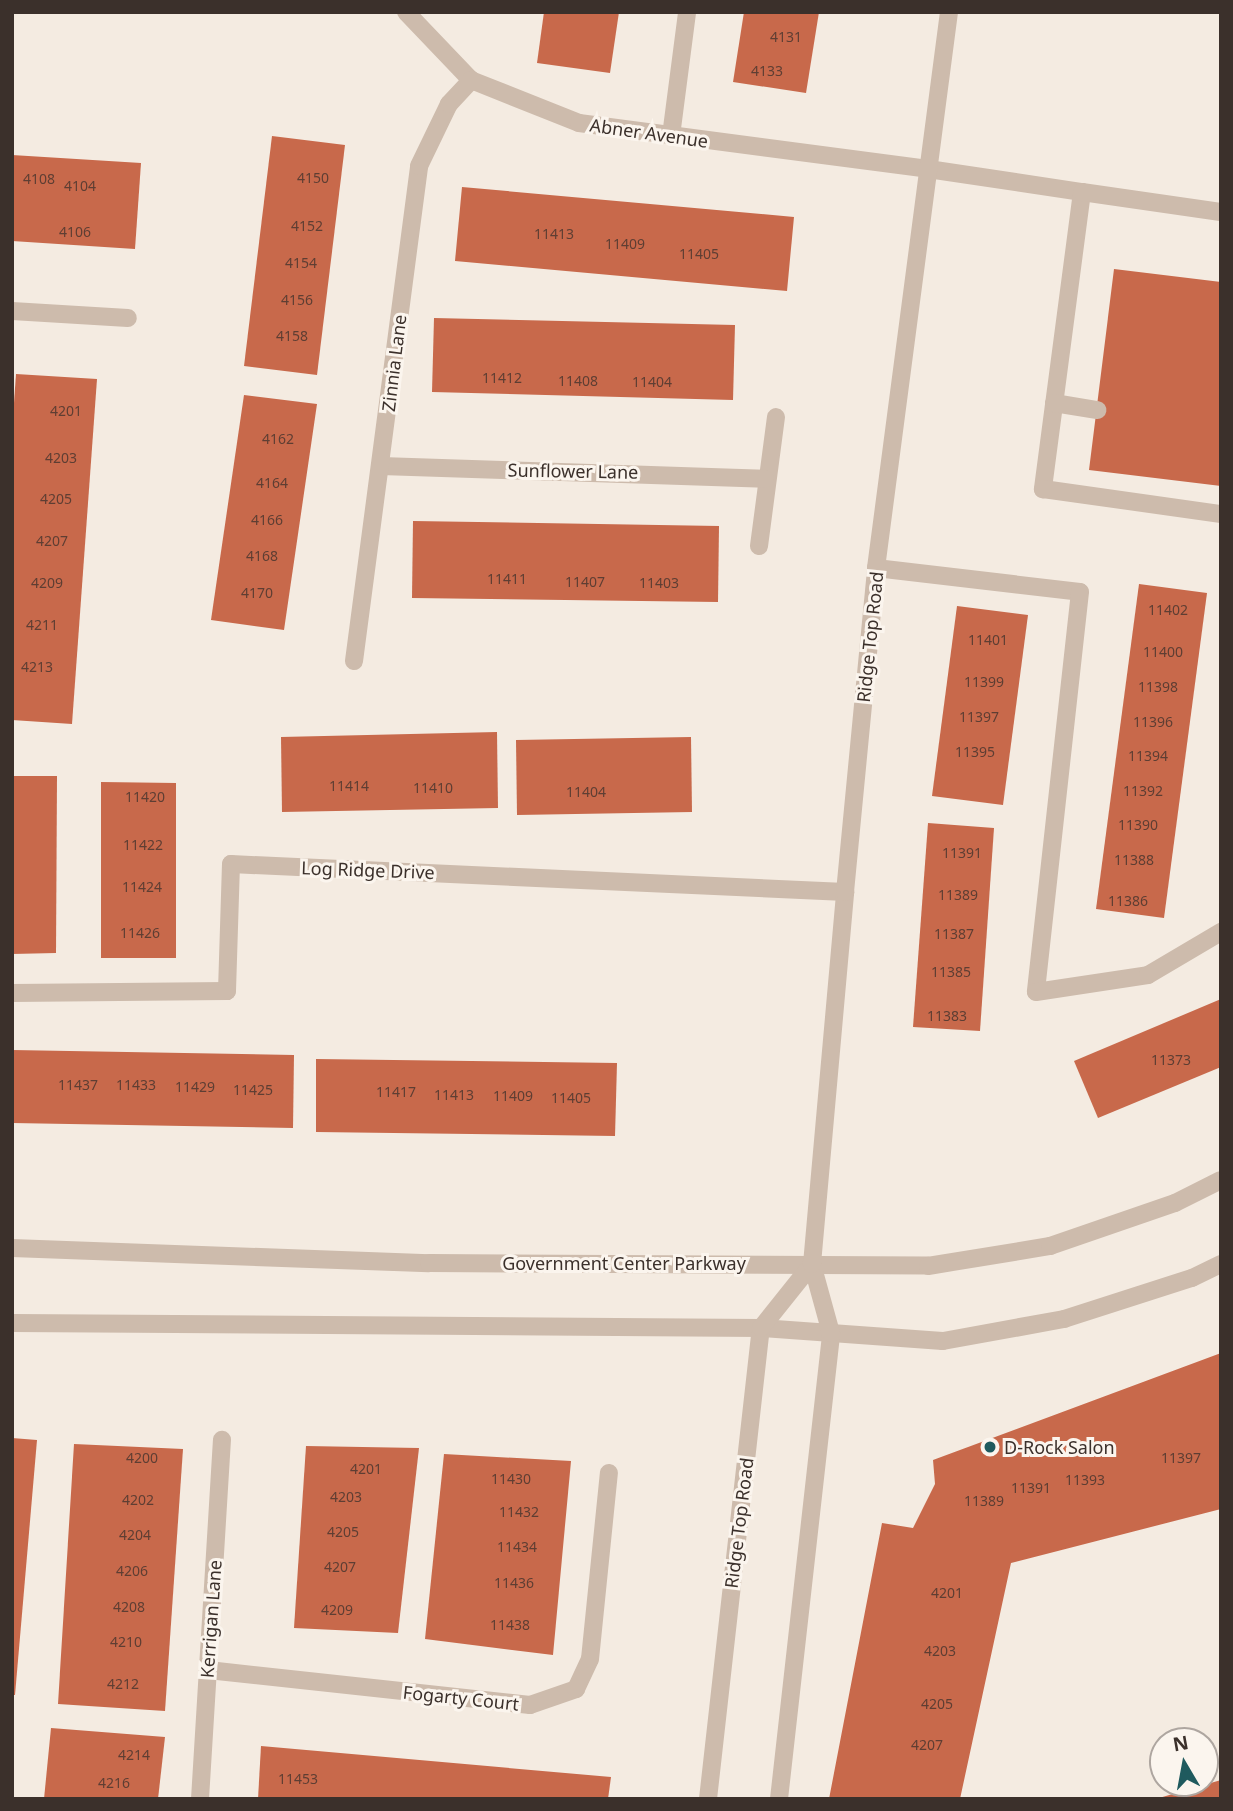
<!DOCTYPE html>
<style>
body{margin:0}
#map{position:relative;width:1233px;height:1811px;overflow:hidden;background:#f4ebe1;font-family:"Noto Sans",sans-serif}
div>[style]{position:absolute}
.building>*{inset:0;background:#c8694b}
.service>*{height:18px;margin:-9px;padding:0 9px;transform-origin:9px;border-radius:9px;background:#cdbbac}
.minor>*{height:18px;margin:-9px;padding:0 9px;transform-origin:9px;border-radius:9px;background:#cdbbac}
.tertiary>*{height:18px;margin:-9px;padding:0 9px;transform-origin:9px;border-radius:9px;background:#cdbbac}
.dots>*{width:19px;height:19px;translate:-50% -50%;box-sizing:border-box;border:4px solid #fbf5ee;border-radius:50%}
span{translate:-50% -50%;white-space:nowrap;text-align:center;line-height:1.15;-webkit-text-stroke:6px #fbf5ee;paint-order:stroke}
.number-label{font-size:14px;color:#5e3e33}
.number-label span{-webkit-text-stroke-width:0}
.street-label{font-size:18px;color:#3b302b}
.poi-label{font-size:18px;color:#3b302b}
.left{translate:0 -50%;text-align:left}
.frame{position:absolute;inset:0;border:14px solid #3b302b;pointer-events:none}
.north{position:absolute;left:1149px;top:1727px;width:70px;height:70px;box-sizing:border-box;background:#fbf5ee;border:2px solid #aea6a0;border-radius:50%;rotate:350deg;font-size:19px;font-weight:700;line-height:28px;text-align:center;color:#3b302b}
.north::after{content:'';display:block;margin:auto;width:24px;height:32px;background:#1f5a5e;clip-path:polygon(50% 0,100% 100%,50% 72%,0 100%)}
</style>
<div id="map">
<div class="building">
<div style="clip-path:polygon(544px 12px,619px 12px,610px 73px,537px 63px)"></div>
<div style="clip-path:polygon(744px 12px,819px 12px,806px 93px,733px 82px)"></div>
<div style="clip-path:polygon(272px 136px,345px 145px,317px 375px,244px 366px)"></div>
<div style="clip-path:polygon(12px 155px,141px 163px,135px 249px,12px 241px)"></div>
<div style="clip-path:polygon(462px 187px,794px 217px,787px 291px,455px 261px)"></div>
<div style="clip-path:polygon(1114px 269px,1221px 282px,1221px 486px,1089px 470px)"></div>
<div style="clip-path:polygon(434px 318px,735px 325px,733px 400px,432px 392px)"></div>
<div style="clip-path:polygon(16px 374px,97px 379px,72px 724px,12px 720px,12px 431px)"></div>
<div style="clip-path:polygon(244px 395px,317px 404px,284px 630px,211px 620px)"></div>
<div style="clip-path:polygon(413px 521px,719px 526px,718px 602px,412px 598px)"></div>
<div style="clip-path:polygon(1139px 584px,1207px 593px,1164px 918px,1096px 909px)"></div>
<div style="clip-path:polygon(957px 606px,1028px 615px,1003px 805px,932px 796px)"></div>
<div style="clip-path:polygon(497px 732px,498px 808px,282px 812px,281px 737px)"></div>
<div style="clip-path:polygon(691px 737px,692px 812px,517px 815px,516px 740px)"></div>
<div style="clip-path:polygon(12px 776px,57px 776px,56px 953px,12px 954px)"></div>
<div style="clip-path:polygon(101px 782px,176px 783px,176px 958px,101px 958px)"></div>
<div style="clip-path:polygon(928px 823px,994px 828px,980px 1031px,913px 1027px)"></div>
<div style="clip-path:polygon(1221px 999px,1221px 1067px,1098px 1118px,1074px 1061px)"></div>
<div style="clip-path:polygon(12px 1050px,294px 1055px,293px 1128px,12px 1123px)"></div>
<div style="clip-path:polygon(316px 1059px,617px 1063px,615px 1136px,316px 1132px)"></div>
<div style="clip-path:polygon(1221px 1353px,1221px 1509px,1011px 1563px,960px 1799px,829px 1799px,882px 1523px,913px 1528px,935px 1484px,933px 1460px)"></div>
<div style="clip-path:polygon(12px 1438px,37px 1440px,15px 1695px,12px 1695px)"></div>
<div style="clip-path:polygon(74px 1444px,183px 1449px,165px 1711px,58px 1704px)"></div>
<div style="clip-path:polygon(306px 1446px,419px 1448px,398px 1633px,294px 1628px)"></div>
<div style="clip-path:polygon(444px 1454px,571px 1461px,553px 1655px,425px 1639px)"></div>
<div style="clip-path:polygon(51px 1728px,165px 1737px,158px 1799px,44px 1799px)"></div>
<div style="clip-path:polygon(261px 1746px,611px 1777px,608px 1799px,258px 1799px)"></div>
<div style="clip-path:polygon(1221px 1780px,1221px 1799px,1160px 1799px,1159px 1798px)"></div>
</div>
<div class="service">
<div style="left:928px;top:169px;width:156px;rotate:8.5deg"></div>
<div style="left:1082px;top:192px;width:300px;rotate:97.5deg"></div>
<div style="left:1043px;top:489px;width:180px;rotate:8deg"></div>
<div style="left:1082px;top:192px;width:140px;rotate:8.2deg"></div>
<div style="left:1054px;top:403px;width:44px;rotate:9.2deg"></div>
<div style="left:759px;top:546px;width:130px;rotate:-82.5deg"></div>
<div style="left:876px;top:568px;width:205px;rotate:6.7deg"></div>
<div style="left:1080px;top:592px;width:402px;rotate:96.3deg"></div>
<div style="left:1036px;top:992px;width:113px;rotate:-8.6deg"></div>
<div style="left:1148px;top:975px;width:85px;rotate:-30.5deg"></div>
</div>
<div class="minor">
<div style="left:406px;top:12px;width:94px;rotate:46.3deg"></div>
<div style="left:471px;top:80px;width:116px;rotate:21.7deg"></div>
<div style="left:579px;top:123px;width:352px;rotate:7.5deg"></div>
<div style="left:671px;top:136px;width:125px;rotate:-82.6deg"></div>
<div style="left:12px;top:311px;width:116px;rotate:3.5deg"></div>
<div style="left:381px;top:466px;width:384px;rotate:1.9deg"></div>
<div style="left:354px;top:661px;width:499px;rotate:-82.5deg"></div>
<div style="left:419px;top:166px;width:69px;rotate:-64.2deg"></div>
<div style="left:449px;top:104px;width:33px;rotate:-47deg"></div>
<div style="left:12px;top:993px;width:215px;rotate:-0.5deg"></div>
<div style="left:227px;top:991px;width:127px;rotate:-88.2deg"></div>
<div style="left:231px;top:864px;width:615px;rotate:2.61deg"></div>
<div style="left:208px;top:1670px;width:324px;rotate:6.2deg"></div>
<div style="left:530px;top:1705px;width:49px;rotate:-19.2deg"></div>
<div style="left:576px;top:1689px;width:33px;rotate:-65deg"></div>
<div style="left:590px;top:1659px;width:187px;rotate:-84.2deg"></div>
<div style="left:200px;top:1799px;width:360px;rotate:-86.5deg"></div>
</div>
<div class="tertiary">
<div style="left:12px;top:1248px;width:417px;rotate:2.1deg"></div>
<div style="left:429px;top:1263px;width:499px;rotate:0.3deg"></div>
<div style="left:928px;top:1266px;width:124px;rotate:-9.3deg"></div>
<div style="left:1050px;top:1246px;width:132px;rotate:-19deg"></div>
<div style="left:1175px;top:1203px;width:51px;rotate:-26.6deg"></div>
<div style="left:12px;top:1323px;width:749px;rotate:0.38deg"></div>
<div style="left:761px;top:1328px;width:182px;rotate:4.1deg"></div>
<div style="left:943px;top:1341px;width:123px;rotate:-10.3deg"></div>
<div style="left:1064px;top:1319px;width:134px;rotate:-17.8deg"></div>
<div style="left:1192px;top:1278px;width:32px;rotate:-26deg"></div>
<div style="left:708px;top:1799px;width:474px;rotate:-83.6deg"></div>
<div style="left:761px;top:1328px;width:82px;rotate:-51.4deg"></div>
<div style="left:779px;top:1799px;width:469px;rotate:-83.6deg"></div>
<div style="left:831px;top:1333px;width:72px;rotate:-105.4deg"></div>
<div style="left:812px;top:1264px;width:373px;rotate:-84.9deg"></div>
<div style="left:845px;top:892px;width:325px;rotate:-84.5deg"></div>
<div style="left:876px;top:568px;width:561px;rotate:-82.52deg"></div>
</div>
<div class="dots">
<div style="left:990px;top:1447px;background:#1f5a5e"></div>
</div>
<div class="number-label">
<span style="left:786px;top:37px">4131</span>
<span style="left:767px;top:71px">4133</span>
<span style="left:313px;top:178px">4150</span>
<span style="left:39px;top:179px">4108</span>
<span style="left:80px;top:186px">4104</span>
<span style="left:307px;top:226px">4152</span>
<span style="left:75px;top:232px">4106</span>
<span style="left:554px;top:234px">11413</span>
<span style="left:625px;top:244px">11409</span>
<span style="left:699px;top:254px">11405</span>
<span style="left:301px;top:263px">4154</span>
<span style="left:297px;top:300px">4156</span>
<span style="left:292px;top:336px">4158</span>
<span style="left:502px;top:378px">11412</span>
<span style="left:578px;top:381px">11408</span>
<span style="left:652px;top:382px">11404</span>
<span style="left:66px;top:411px">4201</span>
<span style="left:278px;top:439px">4162</span>
<span style="left:61px;top:458px">4203</span>
<span style="left:272px;top:483px">4164</span>
<span style="left:56px;top:499px">4205</span>
<span style="left:267px;top:520px">4166</span>
<span style="left:52px;top:541px">4207</span>
<span style="left:262px;top:556px">4168</span>
<span style="left:507px;top:579px">11411</span>
<span style="left:585px;top:582px">11407</span>
<span style="left:47px;top:583px">4209</span>
<span style="left:659px;top:583px">11403</span>
<span style="left:257px;top:593px">4170</span>
<span style="left:1168px;top:610px">11402</span>
<span style="left:42px;top:625px">4211</span>
<span style="left:988px;top:640px">11401</span>
<span style="left:1163px;top:652px">11400</span>
<span style="left:37px;top:667px">4213</span>
<span style="left:984px;top:682px">11399</span>
<span style="left:1158px;top:687px">11398</span>
<span style="left:979px;top:717px">11397</span>
<span style="left:1153px;top:722px">11396</span>
<span style="left:975px;top:752px">11395</span>
<span style="left:1148px;top:756px">11394</span>
<span style="left:349px;top:786px">11414</span>
<span style="left:433px;top:788px">11410</span>
<span style="left:1143px;top:791px">11392</span>
<span style="left:586px;top:792px">11404</span>
<span style="left:145px;top:797px">11420</span>
<span style="left:1138px;top:825px">11390</span>
<span style="left:143px;top:845px">11422</span>
<span style="left:962px;top:853px">11391</span>
<span style="left:1134px;top:860px">11388</span>
<span style="left:142px;top:887px">11424</span>
<span style="left:958px;top:895px">11389</span>
<span style="left:1128px;top:901px">11386</span>
<span style="left:140px;top:933px">11426</span>
<span style="left:954px;top:934px">11387</span>
<span style="left:951px;top:972px">11385</span>
<span style="left:947px;top:1016px">11383</span>
<span style="left:1171px;top:1060px">11373</span>
<span style="left:78px;top:1085px">11437</span>
<span style="left:136px;top:1085px">11433</span>
<span style="left:195px;top:1087px">11429</span>
<span style="left:253px;top:1090px">11425</span>
<span style="left:396px;top:1092px">11417</span>
<span style="left:454px;top:1095px">11413</span>
<span style="left:513px;top:1096px">11409</span>
<span style="left:571px;top:1098px">11405</span>
<span style="left:142px;top:1458px">4200</span>
<span style="left:1181px;top:1458px">11397</span>
<span style="left:366px;top:1469px">4201</span>
<span style="left:511px;top:1479px">11430</span>
<span style="left:1085px;top:1480px">11393</span>
<span style="left:1031px;top:1488px">11391</span>
<span style="left:346px;top:1497px">4203</span>
<span style="left:138px;top:1500px">4202</span>
<span style="left:984px;top:1501px">11389</span>
<span style="left:519px;top:1512px">11432</span>
<span style="left:343px;top:1532px">4205</span>
<span style="left:135px;top:1535px">4204</span>
<span style="left:517px;top:1547px">11434</span>
<span style="left:340px;top:1567px">4207</span>
<span style="left:132px;top:1571px">4206</span>
<span style="left:514px;top:1583px">11436</span>
<span style="left:947px;top:1593px">4201</span>
<span style="left:129px;top:1607px">4208</span>
<span style="left:337px;top:1610px">4209</span>
<span style="left:510px;top:1625px">11438</span>
<span style="left:126px;top:1642px">4210</span>
<span style="left:940px;top:1651px">4203</span>
<span style="left:123px;top:1684px">4212</span>
<span style="left:937px;top:1704px">4205</span>
<span style="left:927px;top:1745px">4207</span>
<span style="left:134px;top:1755px">4214</span>
<span style="left:298px;top:1779px">11453</span>
<span style="left:114px;top:1783px">4216</span>
</div>
<div class="street-label">
<span style="left:649px;top:133px;rotate:8deg">Abner Avenue</span>
<span style="left:394px;top:363px;rotate:-83deg">Zinnia Lane</span>
<span style="left:573px;top:471px;rotate:1deg">Sunflower Lane</span>
<span style="left:870px;top:637px;rotate:-84deg">Ridge Top Road</span>
<span style="left:368px;top:870px;rotate:2deg">Log Ridge Drive</span>
<span style="left:624px;top:1263px">Government Center Parkway</span>
<span style="left:739px;top:1523px;rotate:-83deg">Ridge Top Road</span>
<span style="left:211px;top:1619px;rotate:-86deg">Kerrigan Lane</span>
<span style="left:461px;top:1698px;rotate:6deg">Fogarty Court</span>
</div>
<div class="poi-label">
<span class="left" style="left:1004px;top:1447px">D-Rock Salon</span>
</div>
<div class="frame"></div>
<div class="north">N</div>
</div>
